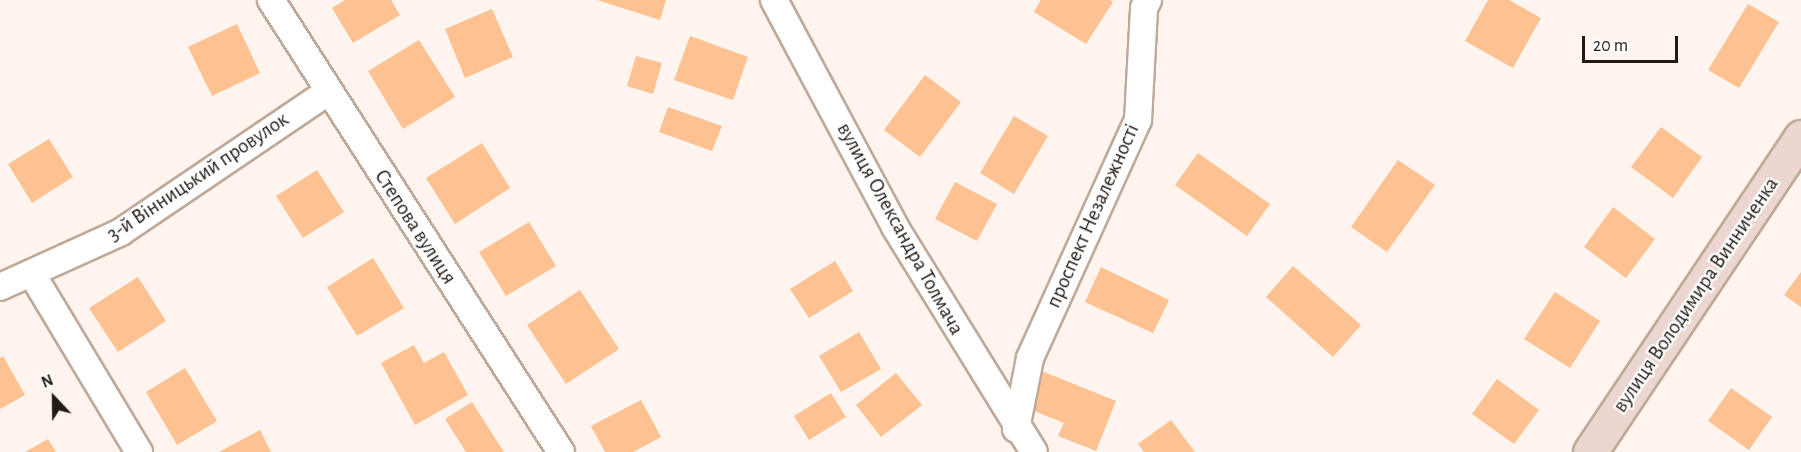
<!DOCTYPE html>
<meta charset="utf-8">
<style>
body{margin:0}
#map{position:relative;width:1801px;height:452px;overflow:hidden;background:#fff5ee;font-family:"Alegreya Sans",sans-serif}
div>[style]{position:absolute}
.building>*{inset:0;background:#fdc192}
.roads{filter:drop-shadow(2px 0 #bfa999) drop-shadow(-2px 0 #bfa999) drop-shadow(0 2px #bfa999) drop-shadow(0 -2px #bfa999)}
.street>*{height:26px;margin:-13px;padding:0 13px;transform-origin:13px;border-radius:13px;background:#fff}
.secondary>*{height:33px;margin:-16.5px;padding:0 16.5px;transform-origin:16.5px;border-radius:16.5px;background:#ecd6d0}
span{translate:-50% -50%;white-space:nowrap;text-align:center;line-height:1.15;-webkit-text-stroke:4.5px #fff;paint-order:stroke}
.street-label{font-size:21px;color:#221a14}
.north{position:absolute;left:24px;top:368px;width:60px;height:60px;-webkit-text-stroke:4px #fff;paint-order:stroke;rotate:338deg;font-size:16px;font-weight:700;line-height:24px;text-align:center;color:#221a14}
.north::after{content:'';display:block;margin:auto;width:21px;height:27px;background:#221a14;clip-path:polygon(50% 0,100% 100%,50% 72%,0 100%)}
.scale{position:absolute;left:1582px;top:36px;width:96px;height:27px;box-sizing:border-box;border:3px solid #221a14;border-top:0;padding-left:8px;font-size:18px;line-height:21px;white-space:nowrap;color:#221a14;-webkit-text-stroke:4px #fff;paint-order:stroke}
</style>
<div id="map">
<div class="building">
<div style="clip-path:polygon(345px 0,391px 0,400px 15px,353px 43px,332px 8px)"></div>
<div style="clip-path:polygon(597px 0,666px 0,660px 20px)"></div>
<div style="clip-path:polygon(1041px 0,1110px 0,1113px 2px,1086px 44px,1034px 12px)"></div>
<div style="clip-path:polygon(1488px 0,1509px 0,1541px 18px,1513px 68px,1465px 41px)"></div>
<div style="clip-path:polygon(1748px 4px,1779px 22px,1739px 88px,1708px 70px)"></div>
<div style="clip-path:polygon(492px 9px,513px 57px,465px 78px,445px 29px)"></div>
<div style="clip-path:polygon(237px 24px,260px 73px,212px 96px,188px 47px)"></div>
<div style="clip-path:polygon(690px 36px,748px 57px,733px 100px,674px 80px)"></div>
<div style="clip-path:polygon(419px 40px,455px 97px,403px 129px,368px 71px)"></div>
<div style="clip-path:polygon(636px 56px,662px 63px,653px 94px,627px 86px)"></div>
<div style="clip-path:polygon(925px 75px,961px 102px,920px 157px,884px 130px)"></div>
<div style="clip-path:polygon(668px 107px,722px 126px,712px 151px,659px 132px)"></div>
<div style="clip-path:polygon(1014px 116px,1048px 136px,1014px 194px,980px 173px)"></div>
<div style="clip-path:polygon(1661px 127px,1702px 157px,1673px 198px,1631px 167px)"></div>
<div style="clip-path:polygon(49px 139px,73px 177px,32px 203px,8px 164px)"></div>
<div style="clip-path:polygon(482px 143px,510px 188px,455px 224px,426px 178px)"></div>
<div style="clip-path:polygon(1198px 153px,1270px 204px,1247px 236px,1175px 185px)"></div>
<div style="clip-path:polygon(1398px 160px,1435px 185px,1387px 252px,1351px 227px)"></div>
<div style="clip-path:polygon(317px 170px,344px 212px,303px 238px,276px 196px)"></div>
<div style="clip-path:polygon(955px 182px,997px 204px,977px 241px,935px 219px)"></div>
<div style="clip-path:polygon(1613px 207px,1655px 239px,1626px 278px,1584px 247px)"></div>
<div style="clip-path:polygon(529px 222px,556px 266px,506px 296px,479px 252px)"></div>
<div style="clip-path:polygon(373px 258px,404px 308px,357px 336px,327px 287px)"></div>
<div style="clip-path:polygon(835px 261px,853px 291px,809px 318px,790px 289px)"></div>
<div style="clip-path:polygon(1293px 266px,1361px 325px,1333px 357px,1266px 297px)"></div>
<div style="clip-path:polygon(1101px 267px,1169px 300px,1153px 333px,1085px 302px)"></div>
<div style="clip-path:polygon(1801px 272px,1801px 307px,1784px 295px)"></div>
<div style="clip-path:polygon(138px 277px,166px 321px,118px 352px,89px 308px)"></div>
<div style="clip-path:polygon(580px 290px,619px 349px,566px 384px,527px 325px)"></div>
<div style="clip-path:polygon(1555px 292px,1600px 321px,1570px 368px,1524px 339px)"></div>
<div style="clip-path:polygon(859px 332px,881px 369px,841px 392px,819px 356px)"></div>
<div style="clip-path:polygon(414px 345px,424px 363px,444px 352px,468px 395px,415px 425px,381px 363px)"></div>
<div style="clip-path:polygon(3px 356px,25px 395px,0 409px,0 358px)"></div>
<div style="clip-path:polygon(185px 368px,217px 421px,177px 445px,146px 392px)"></div>
<div style="clip-path:polygon(1039px 370px,1116px 401px,1096px 451px,1058px 436px,1064px 423px,1024px 407px)"></div>
<div style="clip-path:polygon(896px 373px,922px 405px,881px 437px,856px 405px)"></div>
<div style="clip-path:polygon(1497px 379px,1539px 410px,1514px 444px,1472px 414px)"></div>
<div style="clip-path:polygon(1731px 388px,1772px 417px,1749px 450px,1708px 421px)"></div>
<div style="clip-path:polygon(831px 393px,846px 417px,809px 440px,794px 416px)"></div>
<div style="clip-path:polygon(641px 400px,661px 437px,633px 452px,605px 452px,591px 426px)"></div>
<div style="clip-path:polygon(472px 402px,504px 452px,466px 452px,445px 419px)"></div>
<div style="clip-path:polygon(1171px 420px,1195px 452px,1144px 452px,1138px 444px)"></div>
<div style="clip-path:polygon(260px 430px,271px 452px,219px 452px)"></div>
<div style="clip-path:polygon(48px 439px,56px 452px,25px 452px)"></div>
</div>
<div class="roads">
<div class="street">
<div style="left:271px;top:0;width:537px;rotate:57.32deg"></div>
<div style="left:774px;top:0;width:257px;rotate:61.9deg"></div>
<div style="left:895px;top:227px;width:264px;rotate:58.3deg"></div>
<div style="left:32px;top:274px;width:208px;rotate:59deg"></div>
<div style="left:0;top:287px;width:133px;rotate:-24.4deg"></div>
<div style="left:121px;top:232px;width:250px;rotate:-34.1deg"></div>
<div style="left:1016px;top:429px;width:72px;rotate:-78.8deg"></div>
<div style="left:1030px;top:358px;width:261px;rotate:-65.6deg"></div>
<div style="left:1138px;top:120px;width:112px;rotate:-86.9deg"></div>
<div style="left:1144px;top:8px;width:9px;rotate:-63deg"></div>
</div>
<div class="secondary">
<div style="left:1590px;top:452px;width:379px;rotate:-56.2deg"></div>
</div>
</div>
<div class="street-label">
<span style="left:198px;top:177px;rotate:-34deg">3-й Вінницький провулок</span>
<span style="left:1093px;top:216px;rotate:-66deg">проспект Незалежності</span>
<span style="left:415px;top:227px;rotate:57deg">Степова вулиця</span>
<span style="left:900px;top:229px;rotate:61deg">вулиця Олександра Толмача</span>
<span style="left:1696px;top:295px;rotate:-56deg">вулиця Володимира Винниченка</span>
</div>
<div class="north">N</div>
<div class="scale">20 m</div>
</div>
